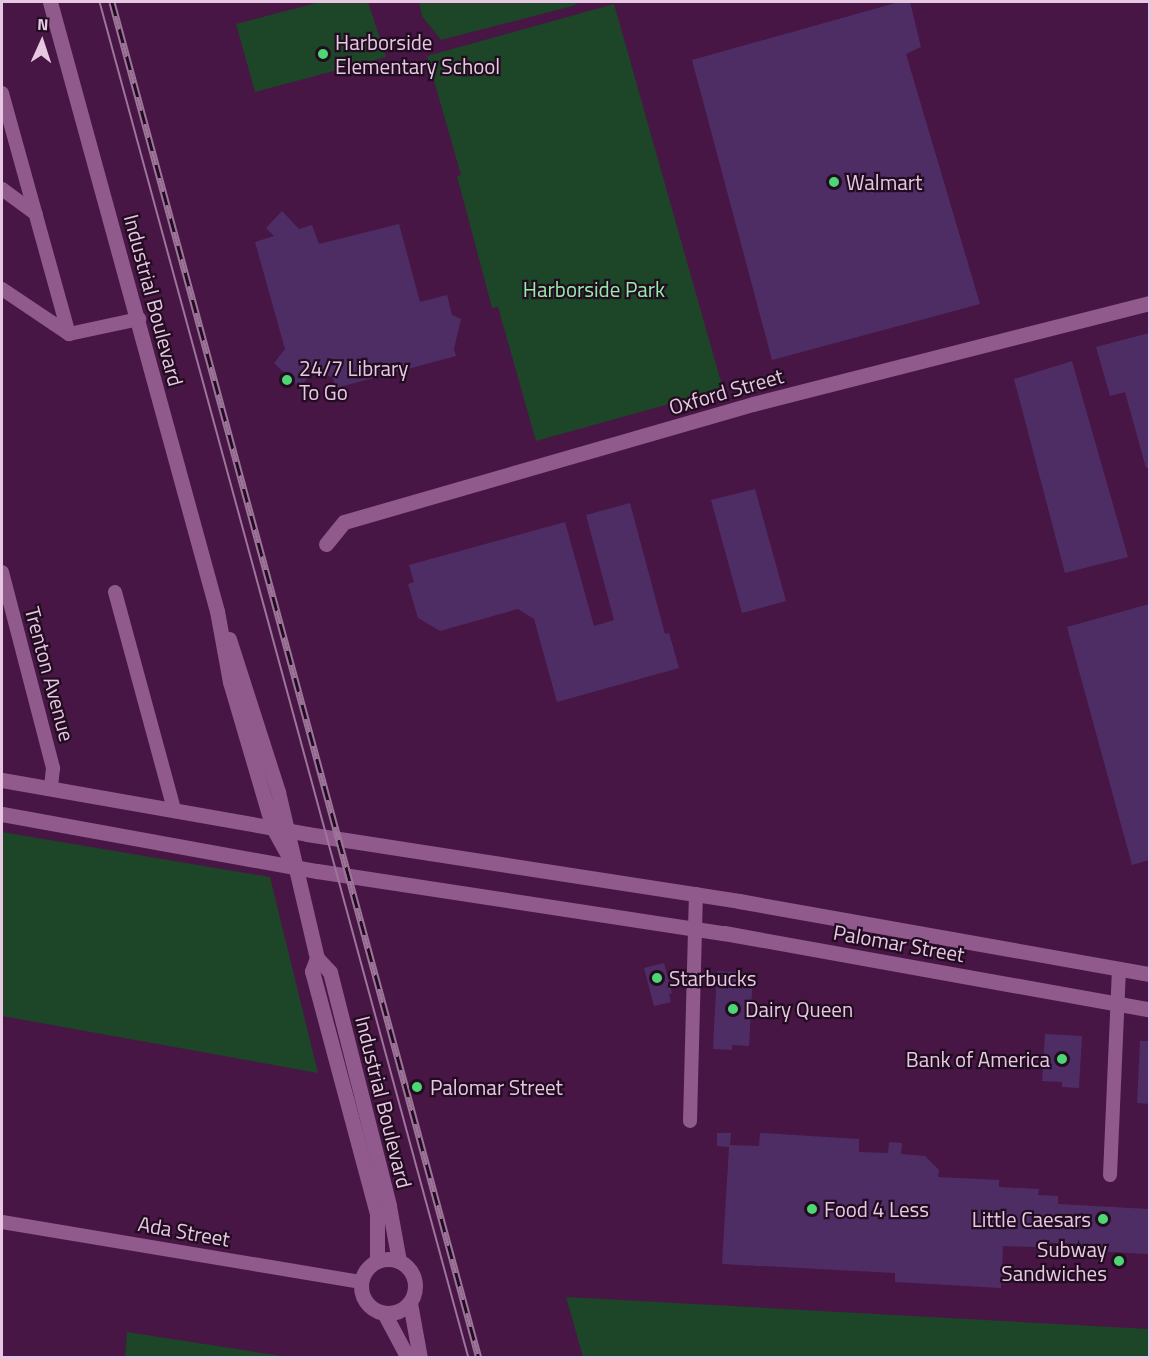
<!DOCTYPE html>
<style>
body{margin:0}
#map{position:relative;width:1151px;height:1359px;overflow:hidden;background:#471645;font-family:"Titillium Web",sans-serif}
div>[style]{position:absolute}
.green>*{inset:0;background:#1d4527}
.building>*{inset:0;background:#4e2d65}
.street>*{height:14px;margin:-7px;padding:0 7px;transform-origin:7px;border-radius:7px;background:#905a8c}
.secondary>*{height:15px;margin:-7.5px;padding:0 7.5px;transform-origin:7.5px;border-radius:7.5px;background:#905a8c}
.secondary>.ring{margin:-7.5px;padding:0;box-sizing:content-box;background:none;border:15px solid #905a8c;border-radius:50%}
.tram>*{height:1.5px;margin:-0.75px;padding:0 0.75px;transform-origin:0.75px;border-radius:0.75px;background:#9c7599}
.rail>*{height:7px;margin-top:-3.5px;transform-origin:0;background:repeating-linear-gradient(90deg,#220c20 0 14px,#9c7599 0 28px);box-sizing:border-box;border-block:2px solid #9c7599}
.dots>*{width:16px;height:16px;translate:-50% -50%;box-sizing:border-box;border:3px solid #220c20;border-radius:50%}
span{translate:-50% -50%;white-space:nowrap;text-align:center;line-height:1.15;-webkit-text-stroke:4.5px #220c20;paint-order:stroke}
.poi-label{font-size:21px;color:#e6c8e3}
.left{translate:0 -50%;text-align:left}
.right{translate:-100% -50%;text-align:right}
.park-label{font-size:21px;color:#94eda7}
.street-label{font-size:21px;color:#e6c8e3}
.frame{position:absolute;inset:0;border:3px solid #e6c8e3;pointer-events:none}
.north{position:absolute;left:12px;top:12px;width:60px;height:60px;-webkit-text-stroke:4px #220c20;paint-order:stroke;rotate:3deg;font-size:16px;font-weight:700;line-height:24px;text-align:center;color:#e6c8e3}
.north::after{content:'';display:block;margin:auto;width:21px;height:27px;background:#e6c8e3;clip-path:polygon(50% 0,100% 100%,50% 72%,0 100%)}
</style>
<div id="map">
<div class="green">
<div style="clip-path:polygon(320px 2px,368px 2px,386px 57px,255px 92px,236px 24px)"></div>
<div style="clip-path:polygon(419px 2px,575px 2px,576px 5px,441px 40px,422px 16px)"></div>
<div style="clip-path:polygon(614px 4px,723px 389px,536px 441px,498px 307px,492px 308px,457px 176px,461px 175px,427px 56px)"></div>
<div style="clip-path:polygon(2px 832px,270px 877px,318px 1073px,2px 1016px)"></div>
<div style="clip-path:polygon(566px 1297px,1149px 1329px,1149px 1357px,583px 1357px)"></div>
<div style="clip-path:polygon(127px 1332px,288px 1357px,125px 1357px)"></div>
</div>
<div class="building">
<div style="clip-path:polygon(899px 2px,910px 2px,921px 47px,906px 54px,980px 304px,772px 360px,692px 60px)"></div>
<div style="clip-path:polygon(282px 211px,299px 229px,312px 225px,319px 244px,399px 224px,420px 302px,447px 295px,452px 315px,461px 319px,454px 349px,456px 356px,336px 388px,333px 378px,316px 370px,299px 387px,274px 363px,285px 349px,255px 242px,274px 236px,266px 228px)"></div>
<div style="clip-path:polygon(1149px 333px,1149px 468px,1146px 468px,1125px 392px,1110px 396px,1096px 347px)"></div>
<div style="clip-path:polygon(1072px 361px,1128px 557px,1065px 573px,1014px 379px)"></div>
<div style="clip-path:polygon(755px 489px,786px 601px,742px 613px,711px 500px)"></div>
<div style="clip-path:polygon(630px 503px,665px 634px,669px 633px,679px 668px,557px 702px,534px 619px,518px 609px,440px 631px,418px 618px,408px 584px,414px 582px,409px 565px,565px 522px,594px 626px,614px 620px,586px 515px)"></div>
<div style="clip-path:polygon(1149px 604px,1149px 860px,1132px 865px,1067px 627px)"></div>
<div style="clip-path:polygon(664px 963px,672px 993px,669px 994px,671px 1002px,654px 1006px,644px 968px)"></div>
<div style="clip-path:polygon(717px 971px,753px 973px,749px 1046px,732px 1045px,732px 1050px,713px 1049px)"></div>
<div style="clip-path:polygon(1045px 1034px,1082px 1036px,1079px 1088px,1062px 1087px,1062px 1082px,1042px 1081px)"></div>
<div style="clip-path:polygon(1140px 1041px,1149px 1041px,1149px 1104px,1137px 1103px)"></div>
<div style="clip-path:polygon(717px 1133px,731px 1133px,730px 1145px,759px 1146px,760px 1133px,859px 1139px,859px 1152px,888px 1153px,889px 1142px,902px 1143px,901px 1154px,925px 1156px,939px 1170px,938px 1177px,999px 1180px,999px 1187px,1039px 1189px,1038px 1195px,1058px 1196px,1058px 1204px,1149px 1209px,1149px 1254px,1075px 1250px,1076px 1244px,1036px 1242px,1036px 1247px,1003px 1246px,1001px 1288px,895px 1282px,895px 1273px,722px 1264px,729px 1147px,717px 1146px)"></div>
</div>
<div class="street">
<div style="left:2px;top:93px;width:250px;rotate:74.5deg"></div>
<div style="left:2px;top:189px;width:42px;rotate:36.3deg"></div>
<div style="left:2px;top:289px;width:81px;rotate:33.9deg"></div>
<div style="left:69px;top:334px;width:72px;rotate:-12.1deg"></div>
<div style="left:2px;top:572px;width:203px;rotate:75.4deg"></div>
<div style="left:53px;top:768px;width:20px;rotate:96deg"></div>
<div style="left:115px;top:592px;width:225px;rotate:74.8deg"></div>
<div style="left:690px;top:1121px;width:227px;rotate:-88.5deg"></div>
<div style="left:1110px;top:1175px;width:206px;rotate:-87.5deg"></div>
<div style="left:2px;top:1222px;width:363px;rotate:9.5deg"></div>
</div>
<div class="secondary">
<div style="left:50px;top:2px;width:631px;rotate:74.67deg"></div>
<div style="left:217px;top:611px;width:72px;rotate:79.6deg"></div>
<div style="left:230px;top:682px;width:152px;rotate:73.6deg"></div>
<div style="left:273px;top:828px;width:43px;rotate:61.1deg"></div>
<div style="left:326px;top:544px;width:28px;rotate:-51deg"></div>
<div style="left:344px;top:522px;width:426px;rotate:-16.1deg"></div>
<div style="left:753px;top:404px;width:410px;rotate:-14.3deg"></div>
<div style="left:229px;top:639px;width:161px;rotate:72.2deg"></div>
<div style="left:278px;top:792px;width:171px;rotate:76.8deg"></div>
<div style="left:317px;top:958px;width:19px;rotate:47deg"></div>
<div style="left:330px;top:972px;width:241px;rotate:75.8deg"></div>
<div style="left:389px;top:1206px;width:56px;rotate:79.7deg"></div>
<div style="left:2px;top:780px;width:310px;rotate:10deg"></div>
<div style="left:307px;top:834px;width:437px;rotate:8.8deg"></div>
<div style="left:739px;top:901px;width:417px;rotate:10.1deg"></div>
<div style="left:2px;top:814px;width:320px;rotate:10.3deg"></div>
<div style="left:317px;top:871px;width:412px;rotate:8.7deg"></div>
<div style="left:724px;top:933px;width:433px;rotate:10.2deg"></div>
<div style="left:317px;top:958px;width:14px;rotate:111deg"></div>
<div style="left:312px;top:971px;width:251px;rotate:75deg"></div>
<div style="left:377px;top:1213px;width:48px;rotate:90deg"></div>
<div class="ring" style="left:361px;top:1259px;width:39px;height:39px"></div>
<div style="left:410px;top:1303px;width:56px;rotate:79.7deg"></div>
<div style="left:384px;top:1313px;width:51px;rotate:61.9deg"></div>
</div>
<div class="tram">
<div style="left:100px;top:2px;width:1405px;rotate:74.78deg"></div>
</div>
<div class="rail">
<div style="left:112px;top:2px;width:1405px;rotate:74.86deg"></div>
</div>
<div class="dots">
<div style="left:323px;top:54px;background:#4ed675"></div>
<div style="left:834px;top:182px;background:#4ed675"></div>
<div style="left:287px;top:380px;background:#4ed675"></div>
<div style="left:657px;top:978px;background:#4ed675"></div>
<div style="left:733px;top:1009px;background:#4ed675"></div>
<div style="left:1062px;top:1059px;background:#4ed675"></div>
<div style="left:417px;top:1087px;background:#4ed675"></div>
<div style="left:812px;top:1209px;background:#4ed675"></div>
<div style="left:1103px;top:1219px;background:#4ed675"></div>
<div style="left:1119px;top:1261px;background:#4ed675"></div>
</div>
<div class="poi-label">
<span class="left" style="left:335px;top:54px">Harborside<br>Elementary School</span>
<span class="left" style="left:846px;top:182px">Walmart</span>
<span class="left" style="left:299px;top:380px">24/7 Library<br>To Go</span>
<span class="left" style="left:669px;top:978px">Starbucks</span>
<span class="left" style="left:745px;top:1009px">Dairy Queen</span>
<span class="right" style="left:1050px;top:1059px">Bank of America</span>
<span class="left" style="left:430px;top:1087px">Palomar Street</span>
<span class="left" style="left:824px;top:1209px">Food 4 Less</span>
<span class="right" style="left:1091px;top:1219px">Little Caesars</span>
<span class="right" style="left:1107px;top:1261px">Subway<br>Sandwiches</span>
</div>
<div class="park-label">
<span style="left:594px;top:289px">Harborside Park</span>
</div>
<div class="street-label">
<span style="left:154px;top:300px;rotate:75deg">Industrial Boulevard</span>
<span style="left:726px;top:391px;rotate:-16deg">Oxford Street</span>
<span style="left:50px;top:674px;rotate:75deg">Trenton Avenue</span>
<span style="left:899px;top:943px;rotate:10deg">Palomar Street</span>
<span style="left:384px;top:1102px;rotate:76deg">Industrial Boulevard</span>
<span style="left:184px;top:1231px;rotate:10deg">Ada Street</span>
</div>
<div class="frame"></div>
<div class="north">N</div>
</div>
